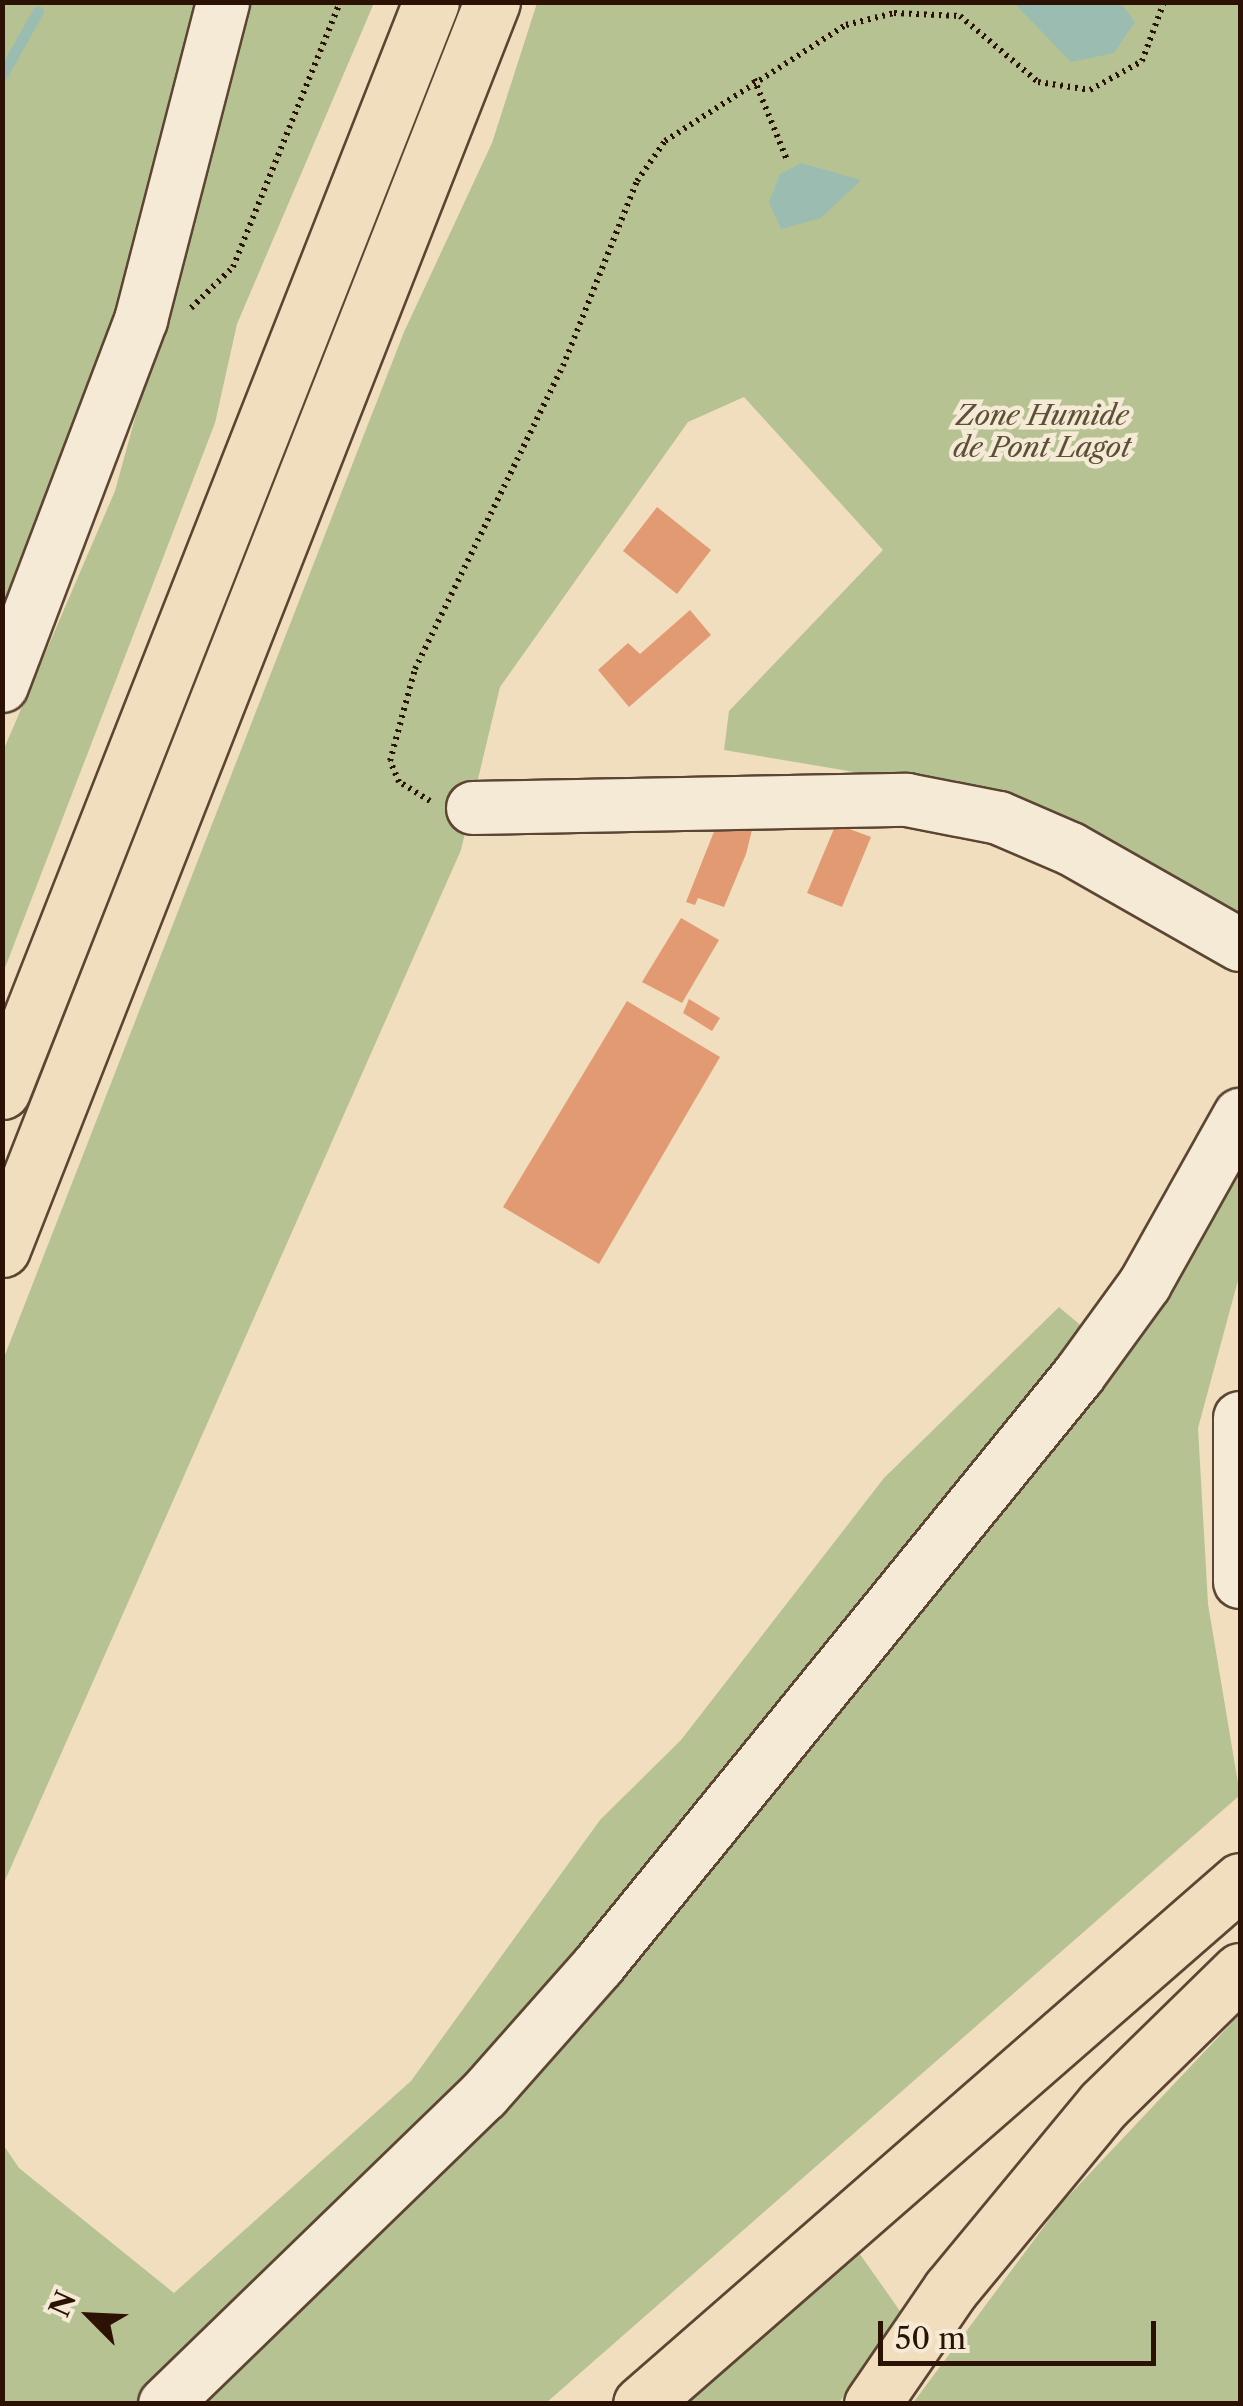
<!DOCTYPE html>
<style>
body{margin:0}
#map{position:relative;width:1243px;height:2406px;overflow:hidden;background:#f0debe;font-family:"Libre Caslon Text",serif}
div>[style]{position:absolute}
.green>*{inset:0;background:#b7c293}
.water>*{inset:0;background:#9abcb1}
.stream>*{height:11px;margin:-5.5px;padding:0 5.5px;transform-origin:5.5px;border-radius:5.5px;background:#9abcb1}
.building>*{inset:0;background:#e29a73}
.path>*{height:6px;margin-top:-3px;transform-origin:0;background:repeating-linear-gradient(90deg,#2b1205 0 2.5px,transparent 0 7.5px)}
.roads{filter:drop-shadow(2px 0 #5c4533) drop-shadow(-2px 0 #5c4533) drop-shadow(0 2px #5c4533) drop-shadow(0 -2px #5c4533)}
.minor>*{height:52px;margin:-26px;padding:0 26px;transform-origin:26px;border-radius:26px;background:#f5ead5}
.highway>*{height:55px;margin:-27.5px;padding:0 27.5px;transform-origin:27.5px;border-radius:27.5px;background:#f0debe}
span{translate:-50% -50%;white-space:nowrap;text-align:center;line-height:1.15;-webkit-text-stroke:9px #f5ead5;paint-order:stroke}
.park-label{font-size:28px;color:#5c5037;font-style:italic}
.frame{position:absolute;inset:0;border:5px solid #2b1205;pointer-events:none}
.north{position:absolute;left:40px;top:2266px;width:100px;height:100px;-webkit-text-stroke:8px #f5ead5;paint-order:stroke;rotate:294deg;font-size:28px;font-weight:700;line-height:40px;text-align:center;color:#2b1205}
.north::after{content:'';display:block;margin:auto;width:35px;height:45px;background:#2b1205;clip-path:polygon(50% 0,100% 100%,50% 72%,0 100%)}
.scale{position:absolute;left:878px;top:2321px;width:278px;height:45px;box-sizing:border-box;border:5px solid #2b1205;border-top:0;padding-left:12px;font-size:30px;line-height:35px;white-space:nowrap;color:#2b1205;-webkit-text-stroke:8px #f5ead5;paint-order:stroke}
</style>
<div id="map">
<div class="green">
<div style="clip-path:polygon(2px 3px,201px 3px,118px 321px,2px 618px)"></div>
<div style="clip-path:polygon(249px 3px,374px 3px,237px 324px,215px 423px,3px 973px,3px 751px,115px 491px)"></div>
<div style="clip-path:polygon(537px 3px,1240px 3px,1240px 918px,991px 795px,724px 750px,729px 711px,883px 550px,744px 397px,688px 422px,500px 687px,461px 850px,3px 1885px,3px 1360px,404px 332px,492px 143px)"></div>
<div style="clip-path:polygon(1240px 1156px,1240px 1273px,1198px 1428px,1208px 1604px,1240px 1795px,546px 2403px,3px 2403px,2px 2143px,19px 2168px,174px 2293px,411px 2081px,600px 1820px,681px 1740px,884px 1478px,1059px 1307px,1124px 1362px)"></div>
<div style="clip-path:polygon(1240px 2014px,1240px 2403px,913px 2403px,1060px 2205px)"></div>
<div style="clip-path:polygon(857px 2250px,900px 2311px,839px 2403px,683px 2404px)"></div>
</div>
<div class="water">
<div style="clip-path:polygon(1014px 3px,1121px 3px,1135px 22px,1114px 53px,1071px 62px)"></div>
<div style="clip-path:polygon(801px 163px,861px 180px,821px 218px,781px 229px,769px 202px,780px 174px)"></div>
</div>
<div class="stream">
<div style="left:2px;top:75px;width:73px;rotate:-60.6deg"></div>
</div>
<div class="building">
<div style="clip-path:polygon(657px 507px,711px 550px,677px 594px,623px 551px)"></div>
<div style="clip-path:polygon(690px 610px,711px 635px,629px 707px,598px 670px,628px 643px,640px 654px)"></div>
<div style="clip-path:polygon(719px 819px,753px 826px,746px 854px,724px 907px,698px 898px,695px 905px,686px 902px)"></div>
<div style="clip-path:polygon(836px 824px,871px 837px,842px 907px,807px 893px)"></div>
<div style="clip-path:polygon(681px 918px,719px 940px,682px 1003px,642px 982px)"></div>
<div style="clip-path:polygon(689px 999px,720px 1018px,712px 1031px,683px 1013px)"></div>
<div style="clip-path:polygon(627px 1001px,720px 1057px,599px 1264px,503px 1207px)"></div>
</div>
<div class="path">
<div style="left:754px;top:79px;width:87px;rotate:67.8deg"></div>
<div style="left:191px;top:308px;width:59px;rotate:-44.3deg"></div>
<div style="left:233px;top:267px;width:286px;rotate:-68deg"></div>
<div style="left:430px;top:801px;width:36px;rotate:-148deg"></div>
<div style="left:399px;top:782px;width:23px;rotate:-113deg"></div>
<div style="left:390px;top:761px;width:95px;rotate:-74.8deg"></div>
<div style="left:415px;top:669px;width:337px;rotate:-64deg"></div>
<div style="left:563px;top:366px;width:199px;rotate:-68.2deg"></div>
<div style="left:637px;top:181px;width:49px;rotate:-55deg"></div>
<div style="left:665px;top:141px;width:215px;rotate:-32.7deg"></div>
<div style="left:846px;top:25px;width:49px;rotate:-14deg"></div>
<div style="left:894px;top:13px;width:66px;rotate:2.6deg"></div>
<div style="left:960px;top:16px;width:102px;rotate:40.2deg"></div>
<div style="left:1038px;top:82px;width:53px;rotate:8.7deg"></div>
<div style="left:1090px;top:90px;width:60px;rotate:-29.1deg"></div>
<div style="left:1142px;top:61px;width:63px;rotate:-69.6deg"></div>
</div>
<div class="roads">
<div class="minor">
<div style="left:2px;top:686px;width:392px;rotate:-69.2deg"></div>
<div style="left:141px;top:320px;width:328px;rotate:-75.5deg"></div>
<div style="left:473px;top:808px;width:434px;rotate:-1.1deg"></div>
<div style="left:907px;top:800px;width:94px;rotate:11.1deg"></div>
<div style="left:999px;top:818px;width:78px;rotate:23.3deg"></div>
<div style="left:1071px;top:849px;width:194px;rotate:29.6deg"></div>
<div style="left:1240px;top:1418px;width:164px;rotate:90deg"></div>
<div style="left:165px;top:2404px;width:444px;rotate:-44.1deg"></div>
<div style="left:484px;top:2095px;width:174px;rotate:-48.5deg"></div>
<div style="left:599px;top:1965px;width:761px;rotate:-50.87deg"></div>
<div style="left:1079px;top:1375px;width:112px;rotate:-54deg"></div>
<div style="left:1145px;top:1284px;width:194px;rotate:-60.7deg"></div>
</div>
<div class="highway">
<div style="left:2px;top:1091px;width:1170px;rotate:-68.5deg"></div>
<div style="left:2px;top:1249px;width:1340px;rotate:-68.55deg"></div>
<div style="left:641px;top:2404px;width:795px;rotate:-41.12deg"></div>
<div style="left:872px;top:2404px;width:138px;rotate:-55.6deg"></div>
<div style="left:950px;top:2290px;width:241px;rotate:-50.4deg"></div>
<div style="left:1104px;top:2104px;width:190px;rotate:-44.4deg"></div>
</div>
</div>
<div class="park-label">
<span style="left:1042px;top:431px">Zone Humide<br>de Pont Lagot</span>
</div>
<div class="frame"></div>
<div class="north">N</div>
<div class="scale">50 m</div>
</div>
